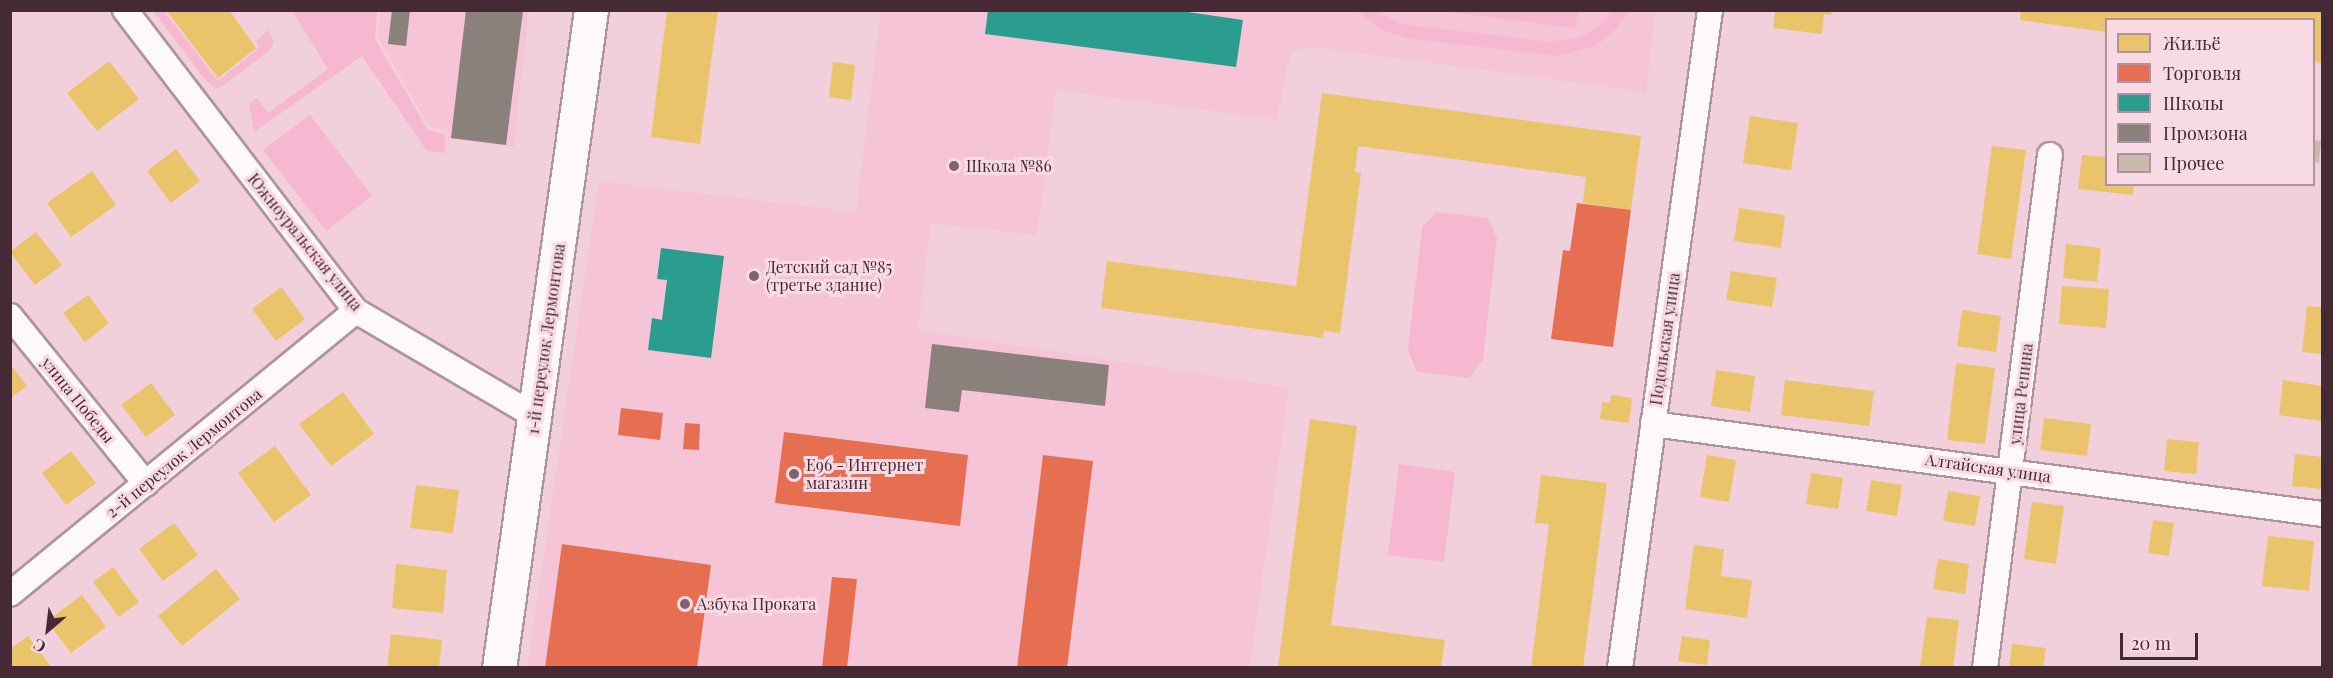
<!DOCTYPE html>
<meta charset="utf-8">
<style>
body{margin:0}
#map{position:relative;width:2333px;height:678px;overflow:hidden;background:#f1d0dc;font-family:"Playfair Display",serif}
div>[style]{position:absolute}
.built>*{inset:0;background:#f6c4d7}
.green>*{inset:0;background:#f5b8d0}
.homes>*{inset:0;background:#e9c46a}
.shops>*{inset:0;background:#e76f51}
.schools>*{inset:0;background:#2a9d8f}
.industry>*{inset:0;background:#8a817c}
.building>*{inset:0;background:#c8bbae}
.roads{filter:drop-shadow(2px 0 #ae949e) drop-shadow(-2px 0 #ae949e) drop-shadow(0 2px #ae949e) drop-shadow(0 -2px #ae949e)}
.street>*{height:24px;margin:-12px;padding:0 12px;transform-origin:12px;border-radius:12px;background:#fdf8fa}
.secondary>*{height:33px;margin:-16.5px;padding:0 16.5px;transform-origin:16.5px;border-radius:16.5px;background:#fdf8fa}
.dots>*{width:16px;height:16px;translate:-50% -50%;box-sizing:border-box;border:3px solid #f8dae5;border-radius:50%}
span{translate:-50% -50%;white-space:nowrap;text-align:center;line-height:1.15;-webkit-text-stroke:6px #f8dae5;paint-order:stroke}
.poi-label{font-size:16px;color:#452935}
.left{translate:0 -50%;text-align:left}
.street-label{font-size:16px;color:#452935}
.frame{position:absolute;inset:0;border:12px solid #452935;pointer-events:none}
.legend{position:absolute;left:2105px;top:18px;width:210px;height:168px;box-sizing:border-box;background:#f8dae5;border:2px solid #b0939f;margin:0;padding:8px 10px;list-style:none;font-size:18px;color:#452935}
.legend li{display:flex;align-items:center;gap:12px;height:30px}
.legend b{width:30px;border:2px solid #b0939f}
.north{position:absolute;left:18px;top:600px;width:60px;height:60px;-webkit-text-stroke:4px #f8dae5;paint-order:stroke;rotate:208deg;font-size:16px;font-weight:700;line-height:24px;text-align:center;color:#452935}
.north::after{content:'';display:block;margin:auto;width:21px;height:27px;background:#452935;clip-path:polygon(50% 0,100% 100%,50% 72%,0 100%)}
.scale{position:absolute;left:2120px;top:633px;width:78px;height:27px;box-sizing:border-box;border:3px solid #452935;border-top:0;padding-left:8px;font-size:18px;line-height:21px;white-space:nowrap;color:#452935;-webkit-text-stroke:4px #f8dae5;paint-order:stroke}
</style>
<div id="map">
<div class="built">
<div style="clip-path:polygon(380px 11px,529px 11px,514px 147px,448px 139px,448px 129px,430px 128px,378px 38px)"></div>
<div style="clip-path:polygon(881px 11px,1655px 11px,1646px 92px,1313px 47px,1298px 50px,1289px 58px,1277px 120px,1056px 90px,1037px 235px,931px 223px,918px 330px,1289px 388px,1250px 667px,527px 668px,599px 181px,856px 212px)"></div>
</div>
<div class="green">
<div style="clip-path:polygon(153px 11px,164px 11px,218px 81px,259px 48px,256px 41px,268px 30px,274px 42px,269px 51px,218px 89px,207px 82px)"></div>
<div style="clip-path:polygon(292px 11px,377px 11px,375px 39px,428px 130px,445px 134px,445px 153px,427px 151px,362px 56px,254px 132px,249px 103px,257px 98px,268px 113px,328px 69px)"></div>
<div style="clip-path:polygon(1357px 11px,1376px 11px,1401px 24px,1550px 42px,1581px 37px,1600px 26px,1612px 11px,1628px 11px,1617px 28px,1596px 46px,1557px 56px,1406px 38px,1380px 29px)"></div>
<div style="clip-path:polygon(1441px 11px,1578px 11px,1575px 28px)"></div>
<div style="clip-path:polygon(310px 115px,372px 196px,326px 231px,263px 150px)"></div>
<div style="clip-path:polygon(1436px 212px,1488px 218px,1497px 238px,1483px 359px,1469px 378px,1417px 372px,1408px 350px,1422px 228px)"></div>
<div style="clip-path:polygon(1399px 464px,1455px 472px,1444px 562px,1388px 555px)"></div>
</div>
<div class="homes">
<div style="clip-path:polygon(166px 10px,229px 10px,256px 48px,218px 78px)"></div>
<div style="clip-path:polygon(667px 10px,718px 10px,700px 144px,651px 137px)"></div>
<div style="clip-path:polygon(1775px 10px,1832px 10px,1831px 15px,1824px 14px,1822px 34px,1773px 28px)"></div>
<div style="clip-path:polygon(2021px 10px,2322px 10px,2322px 63px,2314px 61px,2314px 20px,2106px 20px,2106px 32px,2020px 20px)"></div>
<div style="clip-path:polygon(109px 61px,139px 99px,97px 131px,67px 93px)"></div>
<div style="clip-path:polygon(833px 62px,855px 65px,851px 100px,829px 97px)"></div>
<div style="clip-path:polygon(1322px 93px,1641px 136px,1631px 210px,1583px 203px,1586px 177px,1358px 146px,1355px 172px,1361px 173px,1340px 333px,1324px 331px,1323px 338px,1101px 308px,1107px 261px,1296px 286px)"></div>
<div style="clip-path:polygon(1750px 116px,1798px 123px,1791px 170px,1743px 163px)"></div>
<div style="clip-path:polygon(1992px 146px,2026px 150px,2011px 259px,1977px 254px)"></div>
<div style="clip-path:polygon(176px 149px,200px 181px,171px 203px,147px 171px)"></div>
<div style="clip-path:polygon(2082px 155px,2106px 157px,2106px 184px,2134px 184px,2133px 195px,2078px 189px)"></div>
<div style="clip-path:polygon(92px 171px,116px 205px,71px 237px,47px 203px)"></div>
<div style="clip-path:polygon(1739px 208px,1785px 215px,1781px 248px,1734px 241px)"></div>
<div style="clip-path:polygon(36px 232px,62px 265px,35px 285px,10px 252px)"></div>
<div style="clip-path:polygon(2066px 244px,2101px 248px,2097px 282px,2063px 278px)"></div>
<div style="clip-path:polygon(1731px 271px,1777px 278px,1772px 307px,1726px 300px)"></div>
<div style="clip-path:polygon(2062px 286px,2109px 289px,2106px 328px,2059px 324px)"></div>
<div style="clip-path:polygon(281px 287px,305px 319px,276px 341px,252px 309px)"></div>
<div style="clip-path:polygon(88px 295px,109px 323px,85px 342px,63px 313px)"></div>
<div style="clip-path:polygon(2307px 306px,2322px 307px,2322px 354px,2302px 352px)"></div>
<div style="clip-path:polygon(1962px 310px,2001px 316px,1996px 352px,1957px 346px)"></div>
<div style="clip-path:polygon(1956px 363px,1995px 368px,1985px 444px,1947px 440px)"></div>
<div style="clip-path:polygon(10px 364px,27px 386px,10px 398px)"></div>
<div style="clip-path:polygon(1716px 370px,1755px 376px,1750px 412px,1711px 406px)"></div>
<div style="clip-path:polygon(1785px 380px,1874px 391px,1869px 426px,1781px 415px)"></div>
<div style="clip-path:polygon(2283px 380px,2322px 386px,2322px 421px,2279px 415px)"></div>
<div style="clip-path:polygon(151px 383px,175px 415px,146px 437px,121px 405px)"></div>
<div style="clip-path:polygon(343px 392px,374px 434px,331px 466px,299px 424px)"></div>
<div style="clip-path:polygon(1611px 395px,1632px 398px,1629px 423px,1600px 419px,1602px 402px,1610px 403px)"></div>
<div style="clip-path:polygon(2044px 418px,2091px 424px,2087px 456px,2040px 450px)"></div>
<div style="clip-path:polygon(1310px 419px,1357px 426px,1331px 625px,1445px 640px,1441px 668px,1278px 667px)"></div>
<div style="clip-path:polygon(2167px 439px,2199px 442px,2196px 474px,2164px 471px)"></div>
<div style="clip-path:polygon(275px 446px,311px 495px,274px 522px,238px 473px)"></div>
<div style="clip-path:polygon(71px 451px,96px 483px,66px 505px,42px 473px)"></div>
<div style="clip-path:polygon(2295px 454px,2322px 457px,2322px 489px,2292px 486px)"></div>
<div style="clip-path:polygon(1707px 455px,1736px 460px,1729px 502px,1700px 497px)"></div>
<div style="clip-path:polygon(1811px 473px,1843px 478px,1838px 509px,1806px 504px)"></div>
<div style="clip-path:polygon(1541px 475px,1607px 483px,1583px 668px,1531px 668px,1549px 524px,1535px 523px)"></div>
<div style="clip-path:polygon(1871px 480px,1902px 485px,1897px 516px,1866px 511px)"></div>
<div style="clip-path:polygon(416px 485px,459px 490px,453px 533px,410px 528px)"></div>
<div style="clip-path:polygon(1948px 491px,1980px 496px,1975px 526px,1943px 521px)"></div>
<div style="clip-path:polygon(2032px 502px,2064px 506px,2056px 564px,2024px 559px)"></div>
<div style="clip-path:polygon(2153px 520px,2174px 523px,2169px 556px,2148px 553px)"></div>
<div style="clip-path:polygon(174px 523px,198px 555px,163px 581px,139px 549px)"></div>
<div style="clip-path:polygon(2268px 536px,2314px 541px,2309px 591px,2262px 586px)"></div>
<div style="clip-path:polygon(1694px 545px,1724px 549px,1721px 576px,1752px 580px,1747px 618px,1685px 609px)"></div>
<div style="clip-path:polygon(1938px 559px,1969px 564px,1965px 594px,1933px 589px)"></div>
<div style="clip-path:polygon(396px 564px,447px 570px,443px 613px,392px 608px)"></div>
<div style="clip-path:polygon(113px 567px,139px 602px,119px 617px,93px 582px)"></div>
<div style="clip-path:polygon(216px 569px,240px 599px,182px 646px,158px 616px)"></div>
<div style="clip-path:polygon(82px 595px,106px 627px,71px 653px,47px 621px)"></div>
<div style="clip-path:polygon(1927px 617px,1959px 620px,1953px 668px,1920px 668px)"></div>
<div style="clip-path:polygon(391px 634px,442px 640px,439px 668px,387px 668px)"></div>
<div style="clip-path:polygon(28px 636px,52px 668px,10px 668px,10px 649px)"></div>
<div style="clip-path:polygon(1682px 636px,1710px 640px,1707px 665px,1678px 661px)"></div>
<div style="clip-path:polygon(2012px 644px,2046px 648px,2043px 668px,2009px 668px)"></div>
</div>
<div class="shops">
<div style="clip-path:polygon(1577px 203px,1631px 210px,1613px 347px,1551px 339px,1563px 250px,1570px 251px)"></div>
<div style="clip-path:polygon(621px 408px,663px 413px,660px 440px,618px 435px)"></div>
<div style="clip-path:polygon(685px 423px,700px 424px,699px 450px,683px 449px)"></div>
<div style="clip-path:polygon(784px 432px,968px 455px,960px 526px,775px 503px)"></div>
<div style="clip-path:polygon(1043px 455px,1093px 461px,1067px 668px,1017px 668px)"></div>
<div style="clip-path:polygon(562px 544px,711px 565px,697px 668px,545px 668px)"></div>
<div style="clip-path:polygon(832px 577px,857px 579px,847px 668px,822px 668px)"></div>
</div>
<div class="schools">
<div style="clip-path:polygon(988px 10px,1174px 10px,1243px 20px,1236px 67px,985px 34px)"></div>
<div style="clip-path:polygon(661px 248px,724px 256px,711px 358px,648px 350px,652px 318px,662px 320px,667px 280px,657px 279px)"></div>
</div>
<div class="industry">
<div style="clip-path:polygon(392px 10px,410px 10px,406px 46px,388px 44px)"></div>
<div style="clip-path:polygon(466px 10px,523px 11px,506px 145px,451px 138px)"></div>
<div style="clip-path:polygon(932px 344px,1109px 365px,1105px 406px,962px 390px,959px 412px,925px 408px)"></div>
</div>
<div class="building">
<div style="clip-path:polygon(2314px 140px,2321px 141px,2319px 163px,2314px 162px)"></div>
</div>
<div class="roads">
<div class="street">
<div style="left:125px;top:10px;width:379px;rotate:52.5deg"></div>
<div style="left:356px;top:311px;width:208px;rotate:30.4deg"></div>
<div style="left:10px;top:316px;width:216px;rotate:51deg"></div>
<div style="left:1653px;top:424px;width:675px;rotate:7.66deg"></div>
<div style="left:10px;top:594px;width:447px;rotate:-39.3deg"></div>
<div style="left:1620px;top:668px;width:664px;rotate:-82.21deg"></div>
<div style="left:1985px;top:668px;width:517px;rotate:-82.78deg"></div>
</div>
<div class="secondary">
<div style="left:499px;top:668px;width:664px;rotate:-82.04deg"></div>
</div>
</div>
<div class="dots">
<div style="left:954px;top:166px;background:#81636f"></div>
<div style="left:754px;top:276px;background:#81636f"></div>
<div style="left:794px;top:474px;background:#81636f"></div>
<div style="left:685px;top:604px;background:#81636f"></div>
</div>
<div class="poi-label">
<span class="left" style="left:966px;top:166px">Школа №86</span>
<span class="left" style="left:766px;top:276px">Детский сад №85<br>(третье здание)</span>
<span class="left" style="left:806px;top:474px">Е96 - Интернет<br>магазин</span>
<span class="left" style="left:697px;top:604px">Азбука Проката</span>
</div>
<div class="street-label">
<span style="left:305px;top:242px;rotate:51deg">Южноуральская улица</span>
<span style="left:546px;top:339px;rotate:-82deg">1-й переулок Лермонтова</span>
<span style="left:1665px;top:339px;rotate:-82deg">Подольская улица</span>
<span style="left:2021px;top:394px;rotate:-83deg">улица Репина</span>
<span style="left:78px;top:400px;rotate:51deg">улица Победы</span>
<span style="left:184px;top:453px;rotate:-39deg">2-й переулок Лермонтова</span>
<span style="left:1988px;top:468px;rotate:8deg">Алтайская улица</span>
</div>
<div class="frame"></div>
<ul class="legend">
<li><b style="height:16px;background:#e9c46a"></b>Жильё</li>
<li><b style="height:16px;background:#e76f51"></b>Торговля</li>
<li><b style="height:16px;background:#2a9d8f"></b>Школы</li>
<li><b style="height:16px;background:#8a817c"></b>Промзона</li>
<li><b style="height:16px;background:#c8bbae"></b>Прочее</li>
</ul>
<div class="north">С</div>
<div class="scale">20 m</div>
</div>
